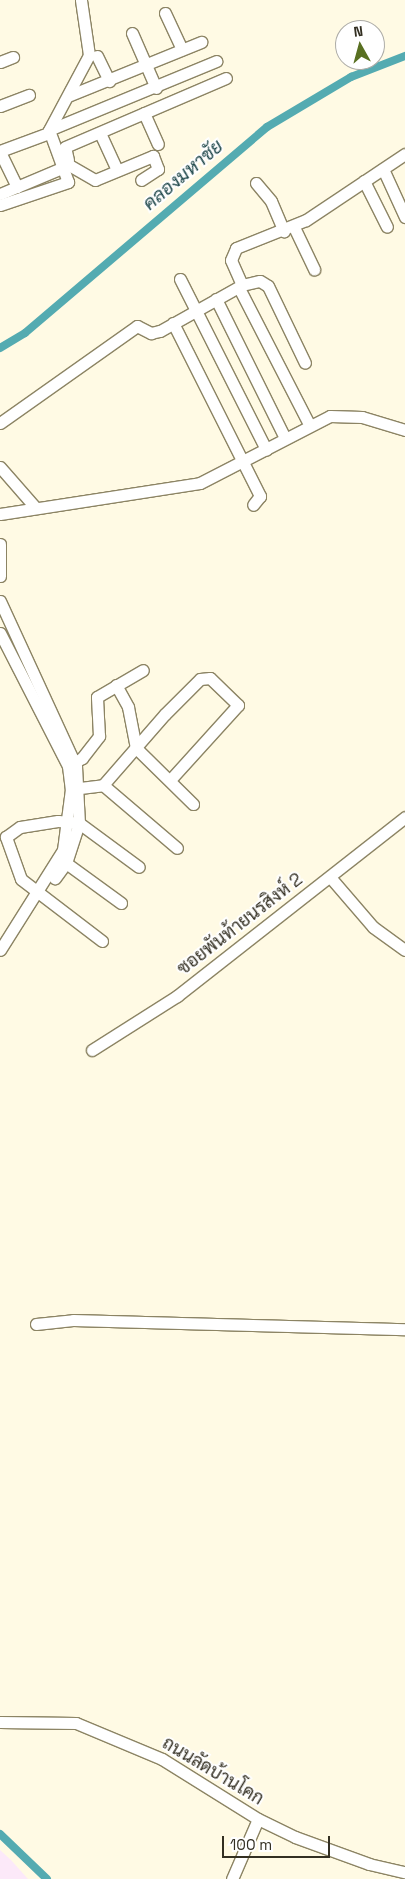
<!DOCTYPE html>
<meta charset="utf-8">
<style>
body{margin:0}
#map{position:relative;width:405px;height:1879px;overflow:hidden;background:#fffae4;font-family:"Space Grotesk",Sarabun,sans-serif}
div>[style]{position:absolute}
.education>*{inset:0;background:#fce9f9}
.canal>*{height:8px;margin:-4px;padding:0 4px;transform-origin:4px;border-radius:4px;background:#54abb1}
.roads{filter:drop-shadow(1px 0 #8c8464) drop-shadow(-1px 0 #8c8464) drop-shadow(0 1px #8c8464) drop-shadow(0 -1px #8c8464)}
.minor>*{height:11px;margin:-5.5px;padding:0 5.5px;transform-origin:5.5px;border-radius:5.5px;background:#fff}
span{translate:-50% -50%;white-space:nowrap;text-align:center;line-height:1.15;-webkit-text-stroke:4px #fff;paint-order:stroke}
.street-label{font-size:18px;color:#332f22}
.water-label{font-size:19px;color:#1b4447;font-style:italic}
.north{position:absolute;left:335px;top:20px;width:50px;height:50px;box-sizing:border-box;background:#fff;border:1px solid #adaca7;border-radius:50%;rotate:353deg;font-size:14px;font-weight:700;line-height:20px;text-align:center;color:#332f22}
.north::after{content:'';display:block;margin:auto;width:18px;height:22px;background:#597021;clip-path:polygon(50% 0,100% 100%,50% 72%,0 100%)}
.scale{position:absolute;left:222px;top:1836px;width:108px;height:22px;box-sizing:border-box;border:2px solid #332f22;border-top:0;padding-left:6px;font-size:15px;line-height:18px;white-space:nowrap;color:#332f22;-webkit-text-stroke:4px #fff;paint-order:stroke}
</style>
<div id="map">
<div class="education">
<div style="clip-path:polygon(0 1850px,11px 1860px,28px 1879px,0 1879px)"></div>
</div>
<div class="canal">
<div style="left:0;top:348px;width:29px;rotate:-31deg"></div>
<div style="left:25px;top:333px;width:318px;rotate:-40.4deg"></div>
<div style="left:267px;top:127px;width:98px;rotate:-30.8deg"></div>
<div style="left:351px;top:77px;width:58px;rotate:-21.3deg"></div>
<div style="left:0;top:1834px;width:65px;rotate:43.8deg"></div>
</div>
<div class="roads">
<div class="minor">
<div style="left:165px;top:13px;width:40px;rotate:65deg"></div>
<div style="left:132px;top:33px;width:60px;rotate:66.4deg"></div>
<div style="left:97px;top:56px;width:28px;rotate:64deg"></div>
<div style="left:0;top:62px;width:14px;rotate:-21deg"></div>
<div style="left:68px;top:96px;width:144px;rotate:-22.1deg"></div>
<div style="left:0;top:106px;width:31px;rotate:-21deg"></div>
<div style="left:144px;top:113px;width:34px;rotate:66deg"></div>
<div style="left:49px;top:130px;width:181px;rotate:-22.4deg"></div>
<div style="left:100px;top:133px;width:41px;rotate:65.3deg"></div>
<div style="left:0;top:151px;width:49px;rotate:-20.3deg"></div>
<div style="left:0;top:152px;width:39px;rotate:64deg"></div>
<div style="left:68px;top:160px;width:13px;rotate:-103deg"></div>
<div style="left:65px;top:147px;width:175px;rotate:-23.2deg"></div>
<div style="left:383px;top:169px;width:53px;rotate:65.4deg"></div>
<div style="left:364px;top:181px;width:51px;rotate:63.4deg"></div>
<div style="left:256px;top:183px;width:23px;rotate:50deg"></div>
<div style="left:271px;top:201px;width:33px;rotate:67deg"></div>
<div style="left:0;top:194px;width:75px;rotate:-22.8deg"></div>
<div style="left:69px;top:165px;width:30px;rotate:30deg"></div>
<div style="left:95px;top:180px;width:63px;rotate:-22.5deg"></div>
<div style="left:153px;top:156px;width:14px;rotate:69deg"></div>
<div style="left:158px;top:169px;width:20px;rotate:147deg"></div>
<div style="left:0;top:205px;width:72px;rotate:-18.7deg"></div>
<div style="left:68px;top:182px;width:55px;rotate:-110.1deg"></div>
<div style="left:49px;top:130px;width:85px;rotate:-61.9deg"></div>
<div style="left:89px;top:55px;width:56px;rotate:-98.3deg"></div>
<div style="left:294px;top:227px;width:47px;rotate:64.5deg"></div>
<div style="left:180px;top:279px;width:191px;rotate:63.2deg"></div>
<div style="left:242px;top:285px;width:27px;rotate:-114deg"></div>
<div style="left:231px;top:260px;width:13px;rotate:-67deg"></div>
<div style="left:236px;top:248px;width:75px;rotate:-21.8deg"></div>
<div style="left:306px;top:220px;width:119px;rotate:-33.7deg"></div>
<div style="left:239px;top:288px;width:153px;rotate:62.8deg"></div>
<div style="left:216px;top:299px;width:155px;rotate:63.6deg"></div>
<div style="left:173px;top:323px;width:194px;rotate:63.3deg"></div>
<div style="left:260px;top:496px;width:11px;rotate:128deg"></div>
<div style="left:0;top:423px;width:168px;rotate:-35.3deg"></div>
<div style="left:137px;top:326px;width:16px;rotate:27deg"></div>
<div style="left:151px;top:333px;width:9px;rotate:-13deg"></div>
<div style="left:160px;top:331px;width:94px;rotate:-29.3deg"></div>
<div style="left:242px;top:285px;width:18px;rotate:-13deg"></div>
<div style="left:260px;top:281px;width:9px;rotate:32deg"></div>
<div style="left:268px;top:286px;width:85px;rotate:64.3deg"></div>
<div style="left:0;top:467px;width:52px;rotate:48.9deg"></div>
<div style="left:0;top:514px;width:202px;rotate:-8.8deg"></div>
<div style="left:200px;top:483px;width:146px;rotate:-27.3deg"></div>
<div style="left:330px;top:416px;width:32px;rotate:2deg"></div>
<div style="left:362px;top:417px;width:45px;rotate:16.8deg"></div>
<div style="left:0;top:544px;width:32px;rotate:90deg"></div>
<div style="left:0;top:601px;width:182px;rotate:65.3deg"></div>
<div style="left:76px;top:766px;width:57px;rotate:87deg"></div>
<div style="left:79px;top:823px;width:42px;rotate:108deg"></div>
<div style="left:66px;top:863px;width:19px;rotate:126deg"></div>
<div style="left:0;top:633px;width:149px;rotate:62.9deg"></div>
<div style="left:68px;top:766px;width:23px;rotate:83deg"></div>
<div style="left:71px;top:789px;width:62px;rotate:97.5deg"></div>
<div style="left:63px;top:850px;width:118px;rotate:122.2deg"></div>
<div style="left:116px;top:685px;width:25px;rotate:61deg"></div>
<div style="left:128px;top:707px;width:42px;rotate:79deg"></div>
<div style="left:136px;top:748px;width:80px;rotate:44.5deg"></div>
<div style="left:70px;top:765px;width:14px;rotate:-30deg"></div>
<div style="left:82px;top:758px;width:28px;rotate:-52deg"></div>
<div style="left:99px;top:736px;width:39px;rotate:-93deg"></div>
<div style="left:97px;top:697px;width:53px;rotate:-30.4deg"></div>
<div style="left:103px;top:785px;width:94px;rotate:-48.9deg"></div>
<div style="left:165px;top:714px;width:49px;rotate:-45deg"></div>
<div style="left:200px;top:679px;width:10px;rotate:-6deg"></div>
<div style="left:210px;top:678px;width:39px;rotate:44deg"></div>
<div style="left:238px;top:705px;width:101px;rotate:132.2deg"></div>
<div style="left:80px;top:788px;width:23px;rotate:-7deg"></div>
<div style="left:103px;top:785px;width:97px;rotate:40.4deg"></div>
<div style="left:66px;top:863px;width:68px;rotate:36deg"></div>
<div style="left:330px;top:877px;width:66px;rotate:49.3deg"></div>
<div style="left:373px;top:927px;width:39px;rotate:36deg"></div>
<div style="left:102px;top:941px;width:102px;rotate:-142.6deg"></div>
<div style="left:21px;top:879px;width:45px;rotate:-109.7deg"></div>
<div style="left:6px;top:837px;width:17px;rotate:-36deg"></div>
<div style="left:20px;top:827px;width:38px;rotate:-9deg"></div>
<div style="left:58px;top:821px;width:21px;rotate:5deg"></div>
<div style="left:79px;top:823px;width:74px;rotate:36.3deg"></div>
<div style="left:92px;top:1050px;width:101px;rotate:-32.4deg"></div>
<div style="left:177px;top:996px;width:290px;rotate:-38.1deg"></div>
<div style="left:36px;top:1324px;width:37px;rotate:-6deg"></div>
<div style="left:73px;top:1320px;width:332px;rotate:1.6deg"></div>
<div style="left:0;top:1722px;width:76px;rotate:0.8deg"></div>
<div style="left:76px;top:1723px;width:93px;rotate:22.7deg"></div>
<div style="left:162px;top:1759px;width:113px;rotate:32deg"></div>
<div style="left:258px;top:1819px;width:41px;rotate:25.9deg"></div>
<div style="left:295px;top:1837px;width:79px;rotate:20deg"></div>
<div style="left:369px;top:1864px;width:37px;rotate:13deg"></div>
<div style="left:232px;top:1879px;width:65px;rotate:-66.6deg"></div>
</div>
</div>
<div class="street-label">
<span style="left:240px;top:924px;rotate:-38deg">ซอยพันท้ายนรสิงห์ 2</span>
<span style="left:213px;top:1771px;rotate:31deg">ถนนลัดบ้านโคก</span>
</div>
<div class="water-label">
<span style="left:183px;top:175px;rotate:-40deg">คลองมหาชัย</span>
</div>
<div class="north">N</div>
<div class="scale">100 m</div>
</div>
